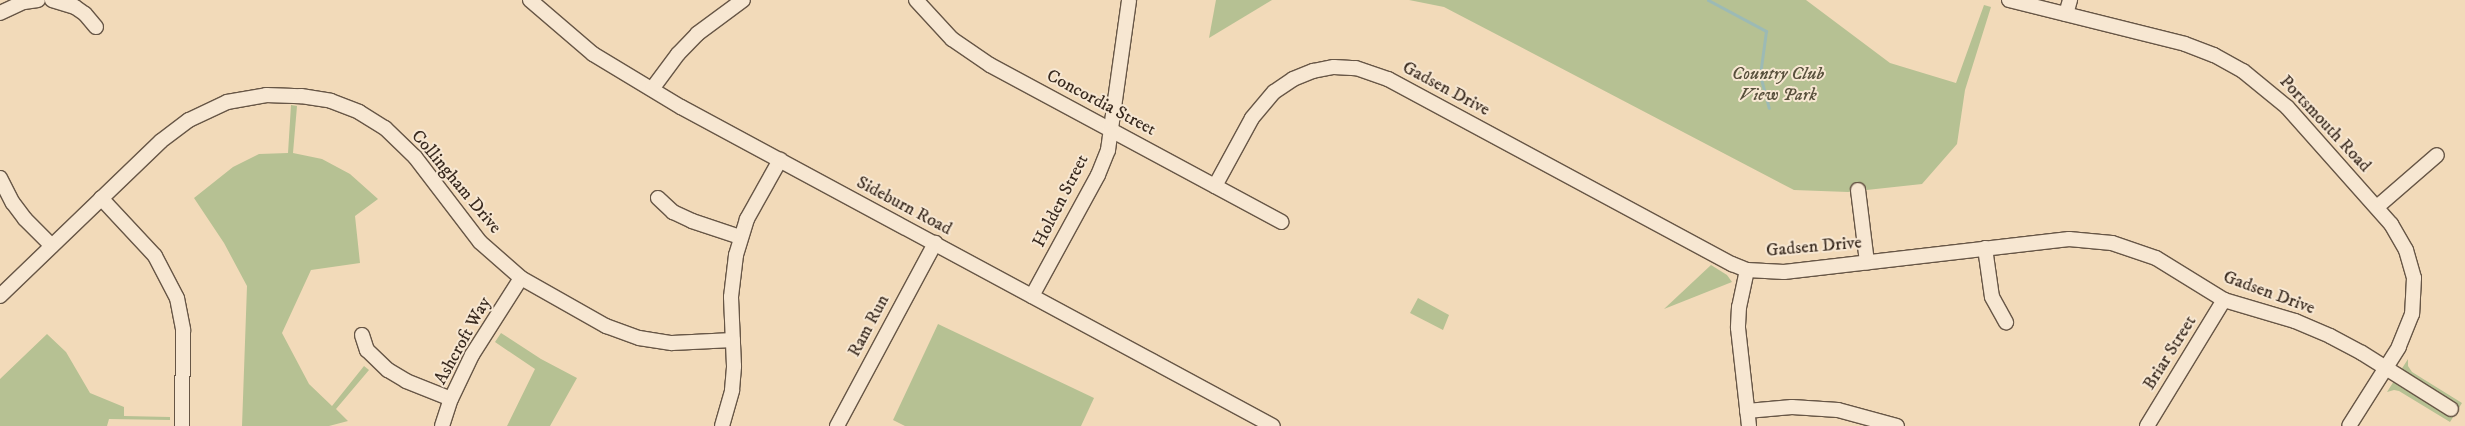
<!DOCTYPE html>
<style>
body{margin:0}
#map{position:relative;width:2465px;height:426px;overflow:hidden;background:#f2dab9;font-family:"IM FELL DW Pica",serif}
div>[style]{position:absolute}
.green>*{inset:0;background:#b6c193}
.stream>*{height:3px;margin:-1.5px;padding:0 1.5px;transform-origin:1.5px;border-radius:1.5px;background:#9cbab5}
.roads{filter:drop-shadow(1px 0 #675646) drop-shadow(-1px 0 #675646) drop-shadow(0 1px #675646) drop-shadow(0 -1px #675646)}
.minor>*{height:14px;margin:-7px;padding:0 7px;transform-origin:7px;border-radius:7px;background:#f7e7d2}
span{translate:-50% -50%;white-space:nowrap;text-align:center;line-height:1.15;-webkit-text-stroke:4px #f7e7d2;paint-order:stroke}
.park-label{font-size:18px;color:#58503c;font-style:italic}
.street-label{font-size:18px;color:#392a1f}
</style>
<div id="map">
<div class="green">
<div style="clip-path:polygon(1216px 0,1272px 0,1209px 38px)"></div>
<div style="clip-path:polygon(1409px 0,1806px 0,1890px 63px,1956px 83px,1984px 5px,1991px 7px,1965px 90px,1957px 144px,1922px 184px,1848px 192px,1794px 190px,1444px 7px)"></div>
<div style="clip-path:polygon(291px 105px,297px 106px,293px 153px,322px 159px,350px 174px,378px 199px,355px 216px,360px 263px,311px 270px,282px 333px,309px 384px,332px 406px,364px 366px,369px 370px,336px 409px,348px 421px,329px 426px,242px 426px,247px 286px,224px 243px,194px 198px,233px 167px,259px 154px,288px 153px)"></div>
<div style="clip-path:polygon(1711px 265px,1727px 275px,1732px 282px,1664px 309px)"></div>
<div style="clip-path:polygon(1418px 298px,1449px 315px,1443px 330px,1410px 313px)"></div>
<div style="clip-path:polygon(938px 324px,1094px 398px,1081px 426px,905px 426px,893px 420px)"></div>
<div style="clip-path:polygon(501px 333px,541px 359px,577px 378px,550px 426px,507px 426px,535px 369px,495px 342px)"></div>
<div style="clip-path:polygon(47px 334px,66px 352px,90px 393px,124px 407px,124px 416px,170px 417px,170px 420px,109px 419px,107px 426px,0 426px,0 379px)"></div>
<div style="clip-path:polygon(2408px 359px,2408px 366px,2412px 372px,2462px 403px,2450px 422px,2399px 391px,2394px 390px,2387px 392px)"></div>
</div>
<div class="stream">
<div style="left:1708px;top:0;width:66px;rotate:28.1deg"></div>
<div style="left:1766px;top:31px;width:44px;rotate:97.8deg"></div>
<div style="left:1760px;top:75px;width:34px;rotate:75deg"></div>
</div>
<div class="roads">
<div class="minor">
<div style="left:52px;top:0;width:24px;rotate:17deg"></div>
<div style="left:75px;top:7px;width:12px;rotate:35deg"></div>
<div style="left:85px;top:14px;width:17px;rotate:50deg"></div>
<div style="left:530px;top:0;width:83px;rotate:40.6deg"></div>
<div style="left:593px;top:54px;width:103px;rotate:31.1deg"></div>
<div style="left:681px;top:107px;width:672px;rotate:28.32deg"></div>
<div style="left:916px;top:0;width:53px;rotate:47.3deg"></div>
<div style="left:952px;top:39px;width:46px;rotate:34.4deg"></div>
<div style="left:990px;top:65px;width:331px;rotate:28.3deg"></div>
<div style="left:2009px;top:0;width:181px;rotate:14deg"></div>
<div style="left:2185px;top:44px;width:31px;rotate:21deg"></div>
<div style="left:2214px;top:55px;width:33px;rotate:29deg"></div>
<div style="left:2243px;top:71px;width:57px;rotate:39.3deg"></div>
<div style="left:2287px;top:107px;width:157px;rotate:48.4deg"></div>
<div style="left:2391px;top:224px;width:30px;rotate:60deg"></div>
<div style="left:2406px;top:250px;width:29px;rotate:74deg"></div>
<div style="left:2414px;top:278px;width:36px;rotate:93deg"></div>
<div style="left:2412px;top:314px;width:35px;rotate:112deg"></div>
<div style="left:2399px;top:347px;width:93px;rotate:122.3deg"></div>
<div style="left:0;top:13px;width:26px;rotate:-25deg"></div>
<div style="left:24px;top:2px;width:14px;rotate:-8deg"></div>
<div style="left:2066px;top:14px;width:15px;rotate:-74deg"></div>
<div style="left:652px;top:89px;width:44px;rotate:-53.4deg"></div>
<div style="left:678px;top:54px;width:28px;rotate:-46deg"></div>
<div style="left:697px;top:34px;width:57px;rotate:-36.5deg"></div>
<div style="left:0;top:178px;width:28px;rotate:63deg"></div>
<div style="left:13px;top:203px;width:20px;rotate:53deg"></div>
<div style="left:25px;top:219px;width:38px;rotate:45deg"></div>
<div style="left:1215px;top:186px;width:77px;rotate:-61.4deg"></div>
<div style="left:1252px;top:118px;width:34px;rotate:-50deg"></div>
<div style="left:1274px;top:92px;width:23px;rotate:-34deg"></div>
<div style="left:1293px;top:79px;width:22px;rotate:-22deg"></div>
<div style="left:1313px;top:71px;width:21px;rotate:-11deg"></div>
<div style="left:1334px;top:67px;width:22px;rotate:3deg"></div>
<div style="left:1356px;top:68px;width:34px;rotate:19deg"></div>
<div style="left:1388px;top:79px;width:391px;rotate:28.3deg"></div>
<div style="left:1732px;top:264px;width:16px;rotate:22deg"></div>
<div style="left:1747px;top:270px;width:37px;rotate:3deg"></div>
<div style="left:1784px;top:272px;width:287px;rotate:-6.6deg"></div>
<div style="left:2069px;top:239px;width:43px;rotate:5.3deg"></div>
<div style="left:2112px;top:243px;width:46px;rotate:18.8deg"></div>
<div style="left:2156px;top:258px;width:80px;rotate:31.7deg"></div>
<div style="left:2224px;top:300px;width:74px;rotate:16.5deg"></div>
<div style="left:2295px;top:321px;width:38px;rotate:23deg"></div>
<div style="left:2330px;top:336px;width:36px;rotate:28deg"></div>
<div style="left:2362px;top:353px;width:105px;rotate:32.2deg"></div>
<div style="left:1858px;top:190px;width:73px;rotate:82.9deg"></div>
<div style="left:101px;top:198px;width:79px;rotate:47deg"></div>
<div style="left:155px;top:256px;width:47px;rotate:62.4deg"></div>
<div style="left:177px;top:298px;width:33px;rotate:79deg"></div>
<div style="left:183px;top:330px;width:96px;rotate:90.6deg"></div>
<div style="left:658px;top:198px;width:21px;rotate:43deg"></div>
<div style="left:673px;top:212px;width:21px;rotate:25deg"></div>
<div style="left:692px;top:221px;width:51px;rotate:18.4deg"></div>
<div style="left:2377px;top:207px;width:79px;rotate:-40.9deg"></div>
<div style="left:1985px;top:248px;width:49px;rotate:81.9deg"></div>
<div style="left:1992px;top:297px;width:29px;rotate:61deg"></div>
<div style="left:1747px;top:270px;width:38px;rotate:102deg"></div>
<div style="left:1739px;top:307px;width:21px;rotate:93deg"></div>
<div style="left:1738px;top:328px;width:99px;rotate:83.6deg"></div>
<div style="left:0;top:296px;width:223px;rotate:-43.9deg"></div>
<div style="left:161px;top:141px;width:35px;rotate:-37deg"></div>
<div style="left:189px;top:120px;width:42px;rotate:-25.3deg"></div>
<div style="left:227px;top:102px;width:40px;rotate:-10deg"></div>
<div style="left:266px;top:95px;width:35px;rotate:2deg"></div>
<div style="left:301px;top:96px;width:30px;rotate:9deg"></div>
<div style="left:331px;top:101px;width:30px;rotate:21deg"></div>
<div style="left:359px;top:112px;width:31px;rotate:32deg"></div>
<div style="left:385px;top:128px;width:42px;rotate:44deg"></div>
<div style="left:415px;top:157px;width:107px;rotate:52.6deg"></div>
<div style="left:480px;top:242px;width:55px;rotate:41.3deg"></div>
<div style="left:521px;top:278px;width:98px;rotate:29.5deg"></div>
<div style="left:606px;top:326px;width:35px;rotate:20deg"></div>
<div style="left:639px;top:338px;width:33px;rotate:9deg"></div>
<div style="left:672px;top:343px;width:61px;rotate:-2.8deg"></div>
<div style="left:1032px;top:296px;width:138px;rotate:-61.4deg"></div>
<div style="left:1098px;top:175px;width:27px;rotate:-68deg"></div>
<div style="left:1108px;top:150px;width:151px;rotate:-82deg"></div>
<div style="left:362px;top:335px;width:16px;rotate:72deg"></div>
<div style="left:367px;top:350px;width:29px;rotate:44deg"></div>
<div style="left:388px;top:370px;width:21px;rotate:31deg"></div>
<div style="left:406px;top:381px;width:48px;rotate:21.8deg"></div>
<div style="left:1747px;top:411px;width:45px;rotate:-5.1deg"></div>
<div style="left:1792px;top:407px;width:46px;rotate:3.7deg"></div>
<div style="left:1838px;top:410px;width:61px;rotate:15.2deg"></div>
<div style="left:442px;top:426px;width:28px;rotate:-72deg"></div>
<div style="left:451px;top:399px;width:49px;rotate:-64.5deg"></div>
<div style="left:472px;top:355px;width:91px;rotate:-57.5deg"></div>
<div style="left:722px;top:426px;width:37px;rotate:-74deg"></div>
<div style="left:732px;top:390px;width:24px;rotate:-85deg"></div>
<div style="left:734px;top:366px;width:69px;rotate:-92.5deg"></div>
<div style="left:731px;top:297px;width:42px;rotate:-83.2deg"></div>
<div style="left:736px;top:255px;width:38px;rotate:-73deg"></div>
<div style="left:747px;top:219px;width:68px;rotate:-60.8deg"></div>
<div style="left:837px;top:426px;width:208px;rotate:-61.8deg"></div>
<div style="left:2147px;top:426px;width:148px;rotate:-58.6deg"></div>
</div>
</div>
<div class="park-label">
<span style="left:1778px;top:85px">Country Club<br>View Park</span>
</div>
<div class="street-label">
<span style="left:1446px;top:89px;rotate:28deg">Gadsen Drive</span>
<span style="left:1101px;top:103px;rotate:28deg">Concordia Street</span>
<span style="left:2325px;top:124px;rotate:47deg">Portsmouth Road</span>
<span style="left:456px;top:182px;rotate:50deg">Collingham Drive</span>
<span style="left:1061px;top:201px;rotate:-63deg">Holden Street</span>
<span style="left:904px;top:206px;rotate:28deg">Sideburn Road</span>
<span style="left:1814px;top:247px;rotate:-5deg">Gadsen Drive</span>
<span style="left:2269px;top:293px;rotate:20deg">Gadsen Drive</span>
<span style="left:869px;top:326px;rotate:-62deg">Ram Run</span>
<span style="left:463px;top:341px;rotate:-61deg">Ashcroft Way</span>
<span style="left:2170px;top:353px;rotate:-58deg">Briar Street</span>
</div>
</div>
